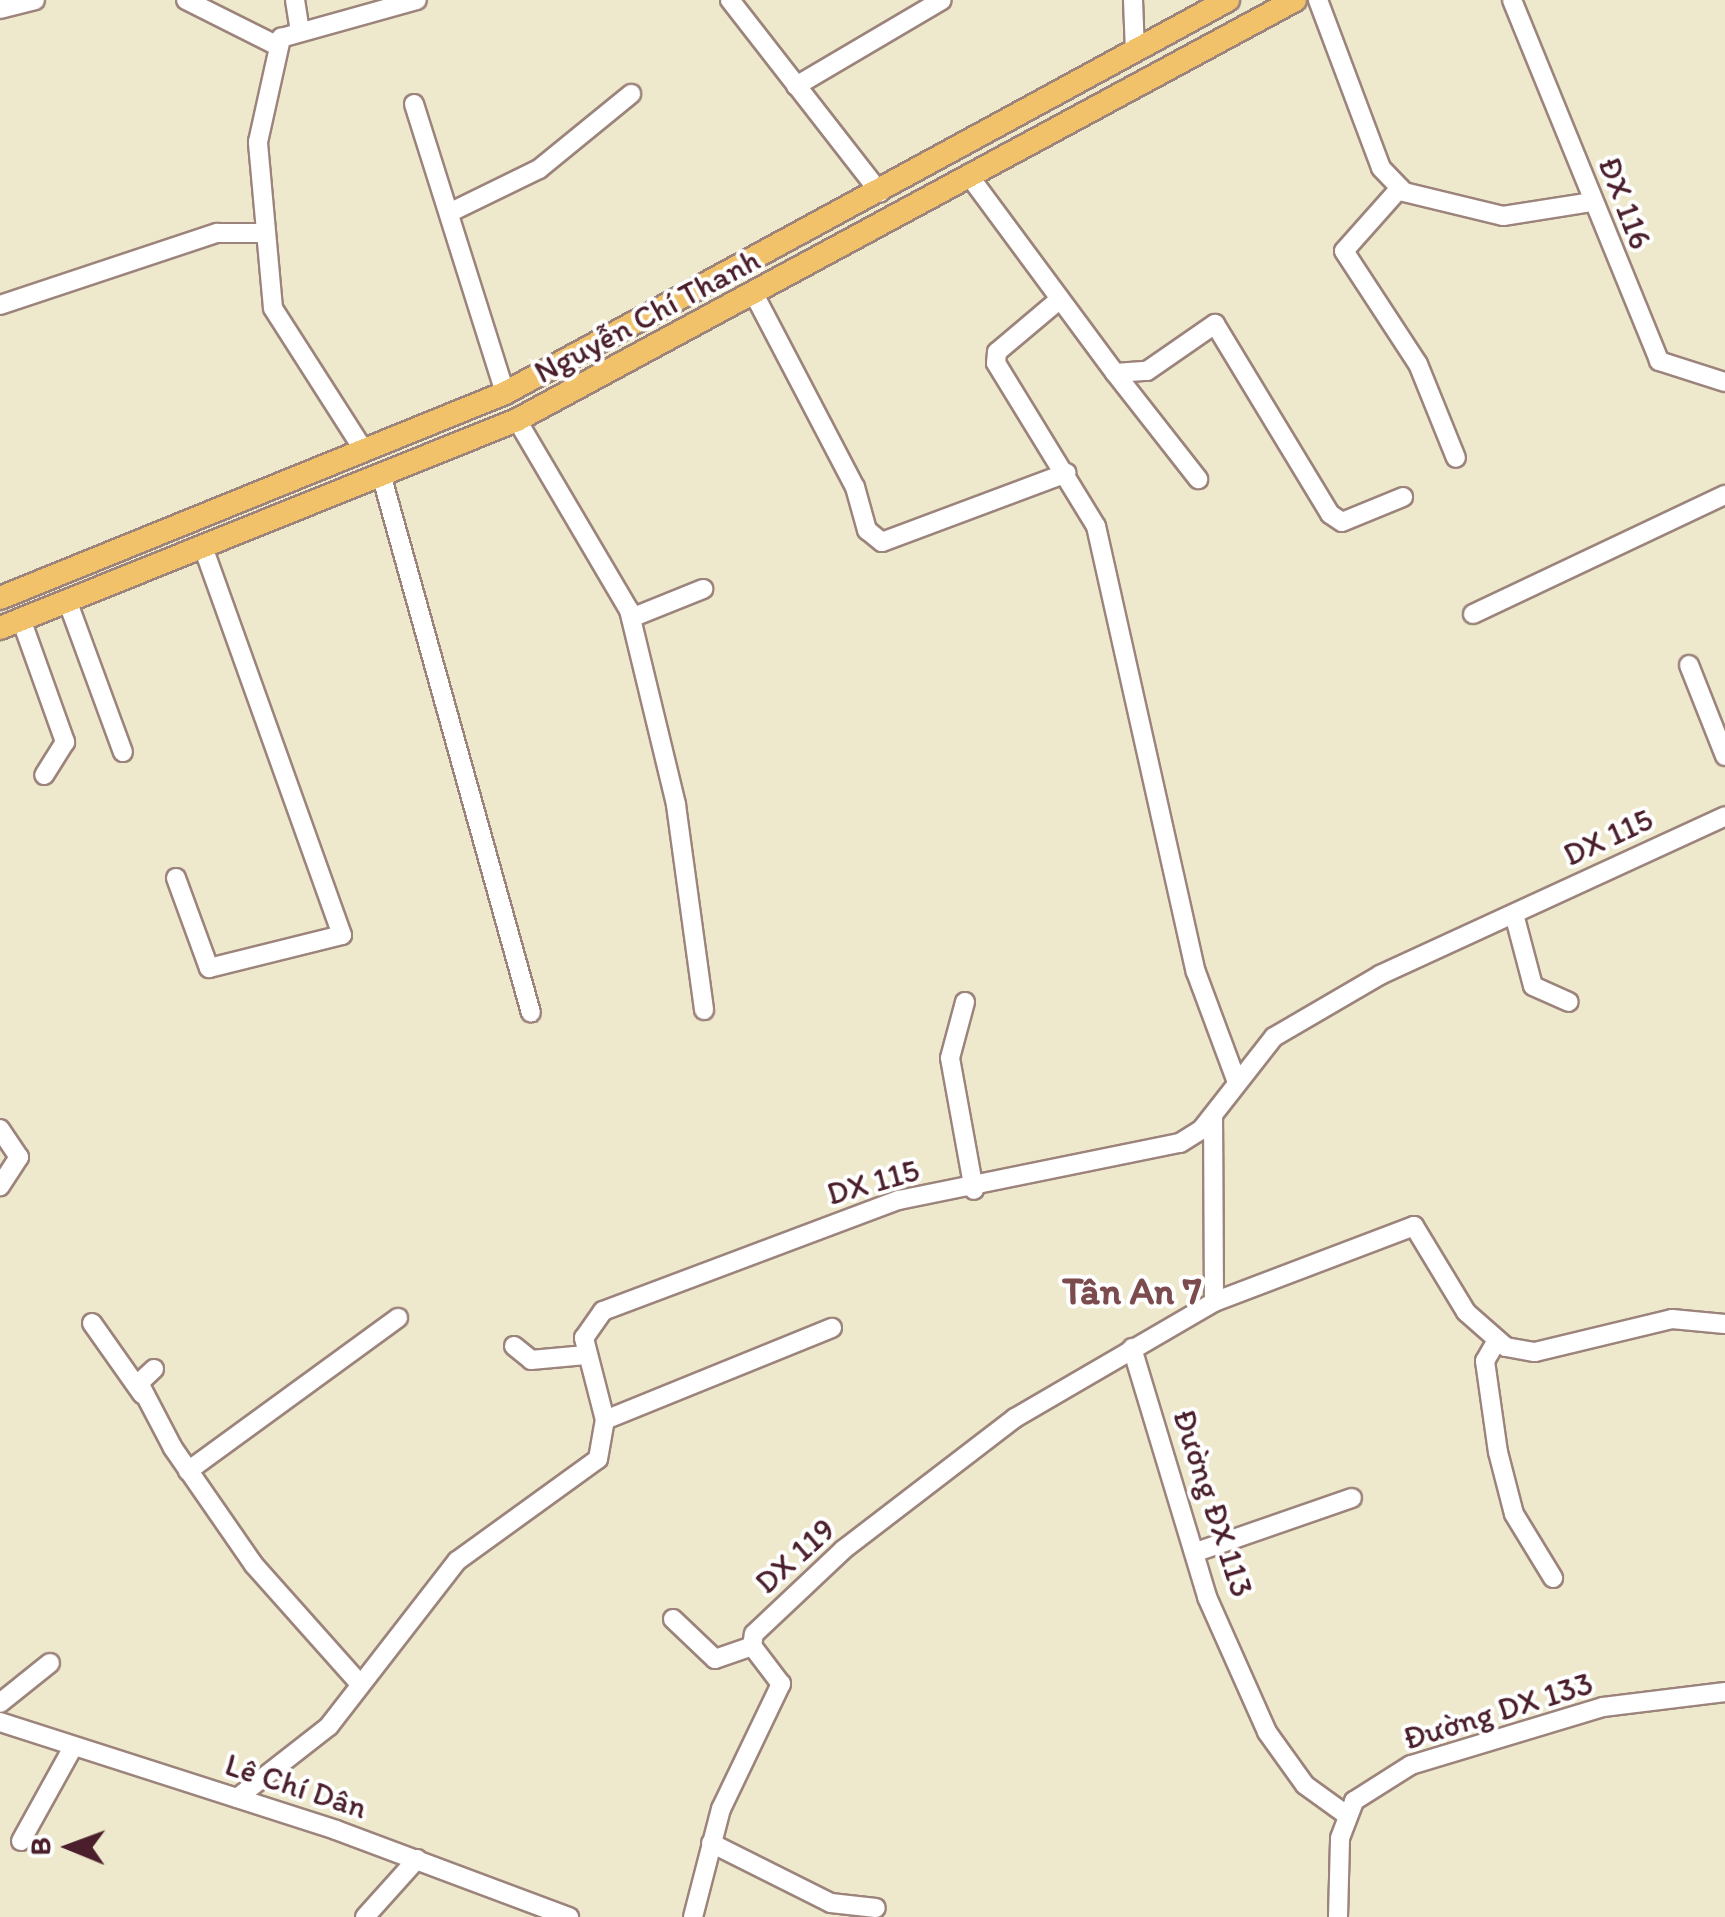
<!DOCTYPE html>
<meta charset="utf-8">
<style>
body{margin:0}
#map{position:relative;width:1725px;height:1917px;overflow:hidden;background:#eee8cc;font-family:Itim,sans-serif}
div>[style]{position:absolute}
.roads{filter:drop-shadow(2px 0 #9c847c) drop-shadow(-2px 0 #9c847c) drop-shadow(0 2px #9c847c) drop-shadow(0 -2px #9c847c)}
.minor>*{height:18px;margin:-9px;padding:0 9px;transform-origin:9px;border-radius:9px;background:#fff}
.major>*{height:22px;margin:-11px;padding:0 11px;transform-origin:11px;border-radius:11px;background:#f2c26a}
span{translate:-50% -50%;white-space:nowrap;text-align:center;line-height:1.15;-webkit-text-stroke:8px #fff;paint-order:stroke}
.street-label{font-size:32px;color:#4a1f2b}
.quarter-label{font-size:38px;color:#7c4b4d;font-weight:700}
.north{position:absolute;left:20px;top:1797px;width:100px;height:100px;-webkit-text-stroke:8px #fff;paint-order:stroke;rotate:271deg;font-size:28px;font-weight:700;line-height:40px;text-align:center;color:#4a1f2b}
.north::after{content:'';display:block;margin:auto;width:35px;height:45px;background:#4a1f2b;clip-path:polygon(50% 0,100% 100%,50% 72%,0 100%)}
</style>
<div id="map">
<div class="roads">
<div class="minor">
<div style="left:186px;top:0;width:103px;rotate:26.6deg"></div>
<div style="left:295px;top:0;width:30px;rotate:81deg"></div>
<div style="left:730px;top:0;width:244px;rotate:52.1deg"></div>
<div style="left:1133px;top:0;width:52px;rotate:87.8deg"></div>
<div style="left:1318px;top:0;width:179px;rotate:69.4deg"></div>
<div style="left:1381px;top:168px;width:33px;rotate:46deg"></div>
<div style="left:1404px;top:192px;width:102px;rotate:13.6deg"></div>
<div style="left:1503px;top:216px;width:89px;rotate:-9deg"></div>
<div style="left:1512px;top:0;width:390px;rotate:67.8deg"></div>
<div style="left:1659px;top:361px;width:69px;rotate:17.7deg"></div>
<div style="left:0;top:9px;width:36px;rotate:-14deg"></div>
<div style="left:796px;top:86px;width:169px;rotate:-30.5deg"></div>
<div style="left:414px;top:104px;width:303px;rotate:72.5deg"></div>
<div style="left:970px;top:177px;width:244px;rotate:53.5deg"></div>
<div style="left:1115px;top:373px;width:32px;rotate:-4deg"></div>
<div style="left:1147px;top:371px;width:83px;rotate:-34.7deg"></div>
<div style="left:1215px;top:324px;width:222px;rotate:58.8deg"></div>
<div style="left:1330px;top:514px;width:14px;rotate:34deg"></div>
<div style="left:1342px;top:522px;width:66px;rotate:-22.3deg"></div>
<div style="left:1400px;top:188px;width:84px;rotate:131.6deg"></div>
<div style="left:1344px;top:251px;width:135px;rotate:56.8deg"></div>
<div style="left:1418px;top:364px;width:101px;rotate:68deg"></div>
<div style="left:453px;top:211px;width:96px;rotate:-26deg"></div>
<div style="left:539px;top:169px;width:119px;rotate:-39.2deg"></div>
<div style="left:755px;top:296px;width:216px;rotate:62.4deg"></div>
<div style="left:855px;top:487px;width:45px;rotate:74.4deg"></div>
<div style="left:867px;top:530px;width:19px;rotate:39deg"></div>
<div style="left:882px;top:542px;width:197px;rotate:-20.5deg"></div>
<div style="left:1060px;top:299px;width:82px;rotate:139.9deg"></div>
<div style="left:997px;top:352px;width:11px;rotate:95deg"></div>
<div style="left:996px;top:363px;width:191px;rotate:58.5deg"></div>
<div style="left:1096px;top:526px;width:457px;rotate:77.4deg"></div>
<div style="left:1196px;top:972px;width:117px;rotate:69.6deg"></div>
<div style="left:0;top:305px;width:229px;rotate:-18.4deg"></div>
<div style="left:217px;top:233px;width:43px"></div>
<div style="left:1115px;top:373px;width:135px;rotate:51.9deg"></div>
<div style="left:517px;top:420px;width:221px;rotate:59.5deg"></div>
<div style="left:629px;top:610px;width:201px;rotate:76.4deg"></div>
<div style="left:676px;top:805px;width:207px;rotate:82.2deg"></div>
<div style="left:363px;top:449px;width:167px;rotate:-122.6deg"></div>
<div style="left:273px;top:308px;width:167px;rotate:-95.2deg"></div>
<div style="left:258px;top:142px;width:107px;rotate:-77.5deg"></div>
<div style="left:281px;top:38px;width:141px;rotate:-15.6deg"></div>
<div style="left:381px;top:474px;width:559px;rotate:74.45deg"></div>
<div style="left:67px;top:600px;width:162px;rotate:69.8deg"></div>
<div style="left:1473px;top:614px;width:279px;rotate:-25.3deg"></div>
<div style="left:631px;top:618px;width:78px;rotate:-21.9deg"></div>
<div style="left:21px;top:619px;width:131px;rotate:70.3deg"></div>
<div style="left:65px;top:742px;width:39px;rotate:122deg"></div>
<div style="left:1689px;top:665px;width:98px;rotate:68.4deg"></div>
<div style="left:176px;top:878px;width:96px;rotate:69.9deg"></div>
<div style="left:209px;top:968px;width:137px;rotate:-13.9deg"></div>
<div style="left:342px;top:935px;width:414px;rotate:-109.7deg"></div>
<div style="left:1514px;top:914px;width:74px;rotate:75.2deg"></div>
<div style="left:1533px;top:986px;width:39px;rotate:24deg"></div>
<div style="left:965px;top:1002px;width:58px;rotate:105deg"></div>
<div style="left:950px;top:1058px;width:134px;rotate:79.7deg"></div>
<div style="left:0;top:1129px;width:34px;rotate:56deg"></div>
<div style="left:19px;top:1157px;width:35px;rotate:123deg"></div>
<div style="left:1214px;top:1302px;width:214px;rotate:-20.8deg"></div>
<div style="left:1414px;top:1226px;width:100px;rotate:58.8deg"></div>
<div style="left:1466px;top:1312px;width:53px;rotate:41.2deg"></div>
<div style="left:1506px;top:1347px;width:29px;rotate:10deg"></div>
<div style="left:1535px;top:1352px;width:141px;rotate:-13.5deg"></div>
<div style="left:1672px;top:1319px;width:53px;rotate:5.4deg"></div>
<div style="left:92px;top:1323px;width:87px;rotate:54.8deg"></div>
<div style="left:1496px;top:1342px;width:22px;rotate:120deg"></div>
<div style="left:1485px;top:1361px;width:92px;rotate:81.9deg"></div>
<div style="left:1498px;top:1452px;width:64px;rotate:75.5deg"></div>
<div style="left:1514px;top:1514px;width:75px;rotate:58.6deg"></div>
<div style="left:514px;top:1346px;width:22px;rotate:39deg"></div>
<div style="left:531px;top:1360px;width:55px;rotate:-5.2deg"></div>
<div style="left:1132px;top:1348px;width:260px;rotate:73.2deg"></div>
<div style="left:1207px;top:1597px;width:148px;rotate:66deg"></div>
<div style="left:1267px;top:1732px;width:65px;rotate:54.4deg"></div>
<div style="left:1305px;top:1785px;width:53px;rotate:35.8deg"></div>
<div style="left:154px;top:1369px;width:21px;rotate:137deg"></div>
<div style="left:139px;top:1383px;width:73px;rotate:62.4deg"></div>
<div style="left:173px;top:1448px;width:142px;rotate:55.3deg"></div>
<div style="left:254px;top:1565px;width:159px;rotate:48.3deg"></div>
<div style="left:605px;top:1420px;width:245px;rotate:-22.1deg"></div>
<div style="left:188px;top:1471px;width:260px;rotate:-36.1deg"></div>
<div style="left:1196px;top:1552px;width:165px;rotate:-19.1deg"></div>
<div style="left:673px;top:1619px;width:58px;rotate:43.6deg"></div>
<div style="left:715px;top:1659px;width:39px;rotate:-19deg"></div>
<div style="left:0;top:1703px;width:64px;rotate:-38.7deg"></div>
<div style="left:0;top:1722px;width:353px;rotate:17.8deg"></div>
<div style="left:336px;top:1830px;width:249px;rotate:20.5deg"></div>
<div style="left:237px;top:1798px;width:117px;rotate:-38deg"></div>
<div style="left:329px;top:1726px;width:209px;rotate:-52.2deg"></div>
<div style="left:457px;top:1561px;width:174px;rotate:-35.9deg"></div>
<div style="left:598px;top:1459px;width:40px;rotate:-80deg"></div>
<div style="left:605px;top:1420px;width:85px;rotate:-104.4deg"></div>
<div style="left:584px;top:1338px;width:33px;rotate:-55deg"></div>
<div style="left:603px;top:1311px;width:316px;rotate:-20.6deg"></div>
<div style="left:899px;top:1200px;width:287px;rotate:-11.5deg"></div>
<div style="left:1180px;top:1143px;width:25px;rotate:-32deg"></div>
<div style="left:1201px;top:1130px;width:118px;rotate:-51.9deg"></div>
<div style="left:1274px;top:1037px;width:123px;rotate:-30.3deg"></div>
<div style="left:1380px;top:975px;width:380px;rotate:-24.7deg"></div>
<div style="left:21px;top:1841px;width:107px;rotate:-61deg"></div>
<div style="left:711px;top:1843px;width:134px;rotate:26.6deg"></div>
<div style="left:831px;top:1903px;width:45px;rotate:6.3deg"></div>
<div style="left:365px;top:1917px;width:78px;rotate:-48.1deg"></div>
<div style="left:693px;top:1917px;width:112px;rotate:-75.5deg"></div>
<div style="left:721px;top:1809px;width:139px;rotate:-64.4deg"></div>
<div style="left:781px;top:1684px;width:48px;rotate:-127.3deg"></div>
<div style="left:752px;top:1646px;width:12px;rotate:-81deg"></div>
<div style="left:754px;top:1634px;width:122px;rotate:-43.3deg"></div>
<div style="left:843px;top:1550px;width:217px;rotate:-37.5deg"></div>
<div style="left:1015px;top:1418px;width:230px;rotate:-30.2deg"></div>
<div style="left:1214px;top:1302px;width:186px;rotate:-90.3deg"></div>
<div style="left:1338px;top:1917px;width:79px;rotate:-88.5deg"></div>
<div style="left:1340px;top:1838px;width:40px;rotate:-69deg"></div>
<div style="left:1354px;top:1801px;width:67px;rotate:-32.3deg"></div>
<div style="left:1411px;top:1765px;width:201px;rotate:-16.8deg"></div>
<div style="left:1603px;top:1707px;width:123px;rotate:-7deg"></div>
</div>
<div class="major">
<div style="left:0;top:598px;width:545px;rotate:-22.09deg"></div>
<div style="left:505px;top:393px;width:823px;rotate:-28.53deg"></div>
<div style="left:0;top:628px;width:557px;rotate:-21.92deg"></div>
<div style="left:517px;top:420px;width:884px;rotate:-28.36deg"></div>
</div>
</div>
<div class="street-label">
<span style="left:1625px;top:203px;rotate:69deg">ĐX 116</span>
<span style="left:647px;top:316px;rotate:-28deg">Nguyễn Chí Thanh</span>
<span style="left:1608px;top:837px;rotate:-25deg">DX 115</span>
<span style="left:873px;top:1182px;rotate:-16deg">DX 115</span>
<span style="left:1213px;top:1503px;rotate:72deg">Đường ĐX 113</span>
<span style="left:795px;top:1556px;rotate:-42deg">DX 119</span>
<span style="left:1498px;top:1711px;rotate:-17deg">Đường DX 133</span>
<span style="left:296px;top:1786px;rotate:18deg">Lê Chí Dân</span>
</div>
<div class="quarter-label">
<span style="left:1132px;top:1292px">Tân An 7</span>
</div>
<div class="north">B</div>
</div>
